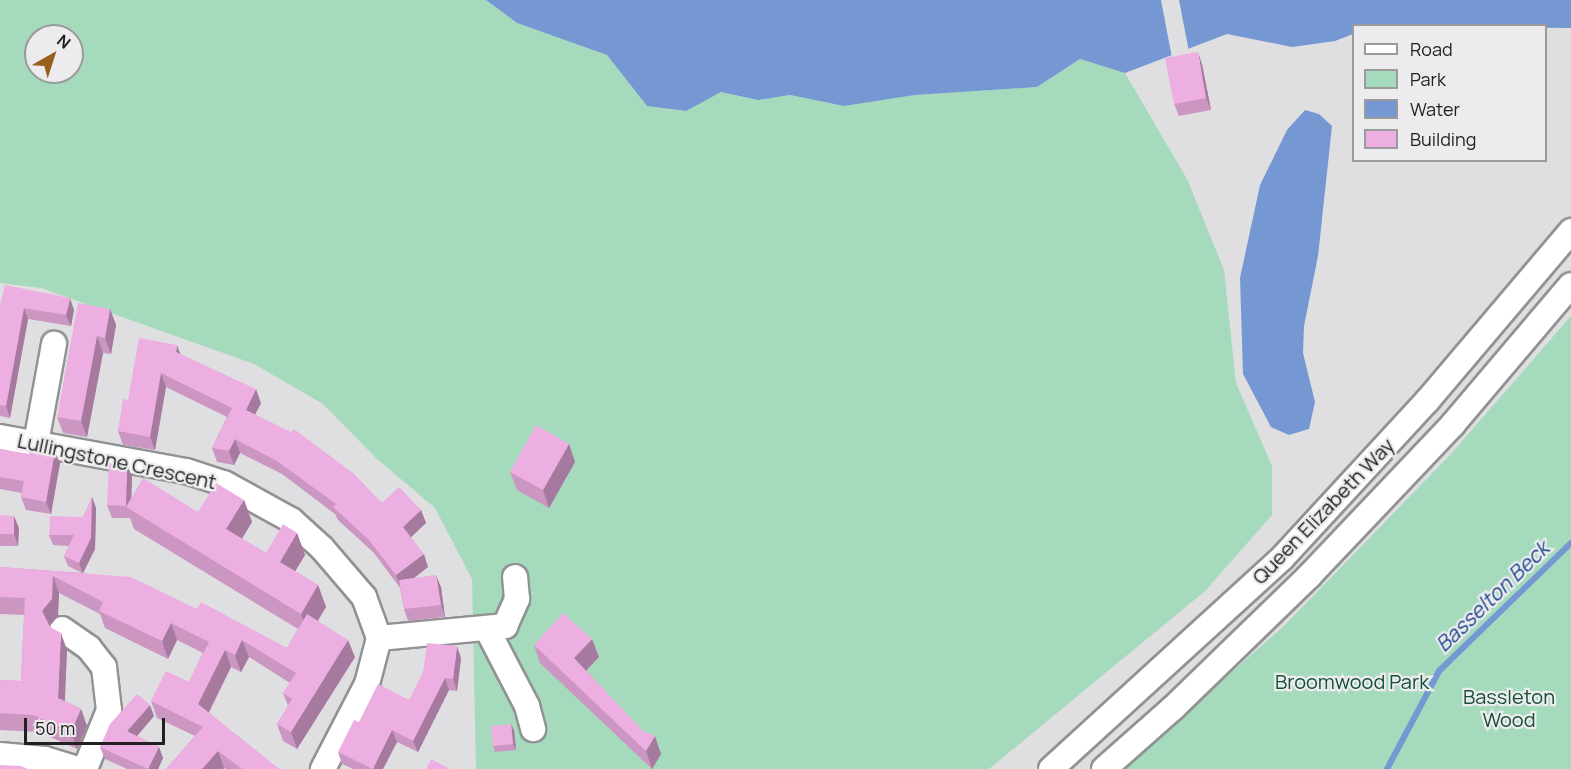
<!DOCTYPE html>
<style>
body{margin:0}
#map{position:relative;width:1571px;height:769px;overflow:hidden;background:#dfdfe1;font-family:Manrope,sans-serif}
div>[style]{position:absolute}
.green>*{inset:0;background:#a5dabd}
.water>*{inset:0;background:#7597d2}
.pier>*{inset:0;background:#dfdfe1}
.stream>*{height:6px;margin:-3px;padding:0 3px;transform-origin:3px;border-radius:3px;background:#7597d2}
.roads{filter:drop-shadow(2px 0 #919293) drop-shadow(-2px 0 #919293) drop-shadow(0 2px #919293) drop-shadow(0 -2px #919293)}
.minor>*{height:24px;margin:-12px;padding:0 12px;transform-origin:12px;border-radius:12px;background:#fff}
.wall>*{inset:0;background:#cc96c2}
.shaded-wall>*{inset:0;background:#a67a9e}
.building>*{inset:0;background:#edafe1}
span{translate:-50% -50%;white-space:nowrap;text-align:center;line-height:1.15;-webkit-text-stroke:4.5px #ececee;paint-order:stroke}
.street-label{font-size:20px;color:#212122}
.park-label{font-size:20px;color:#145036}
.water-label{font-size:21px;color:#1e478e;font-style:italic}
.legend{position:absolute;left:1352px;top:24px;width:195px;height:138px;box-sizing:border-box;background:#ececee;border:2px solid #9b9b9c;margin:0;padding:8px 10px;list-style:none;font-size:18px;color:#212122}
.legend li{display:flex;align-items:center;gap:12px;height:30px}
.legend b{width:30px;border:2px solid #9b9b9c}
.north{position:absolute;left:24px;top:24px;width:60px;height:60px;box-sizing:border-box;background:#ececee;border:2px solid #9b9b9c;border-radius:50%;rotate:39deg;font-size:16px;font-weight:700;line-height:24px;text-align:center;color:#212122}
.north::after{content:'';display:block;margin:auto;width:21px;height:27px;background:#995f1d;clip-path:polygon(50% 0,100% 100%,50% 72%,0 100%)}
.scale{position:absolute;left:24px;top:718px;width:141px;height:27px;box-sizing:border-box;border:3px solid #212122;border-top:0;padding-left:8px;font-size:18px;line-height:21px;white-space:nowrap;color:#212122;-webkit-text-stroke:4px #ececee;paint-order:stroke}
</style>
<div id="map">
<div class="green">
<div style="clip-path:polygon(evenodd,0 0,486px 0,517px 23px,607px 55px,647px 106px,685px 111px,721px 92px,758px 100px,790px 95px,844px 106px,915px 95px,1037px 87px,1080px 59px,1125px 73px,1187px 179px,1224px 270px,1236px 383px,1272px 466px,1272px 515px,1205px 591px,989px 769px,476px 769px,472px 579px,435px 508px,377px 459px,323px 404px,254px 364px,41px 288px,0 283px,0 0,36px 36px,72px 36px,72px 72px,36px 72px,36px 36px)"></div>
<div style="clip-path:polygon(1571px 316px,1571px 769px,1121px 769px,1285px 625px,1450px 455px)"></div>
</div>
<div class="water">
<div style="clip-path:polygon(486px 0,1571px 0,1571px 28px,1354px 26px,1353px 34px,1335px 41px,1292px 47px,1227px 34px,1125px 73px,1080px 59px,1037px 87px,915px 95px,844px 106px,790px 95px,758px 100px,721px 92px,686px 111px,647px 106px,607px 55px,517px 23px)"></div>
<div style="clip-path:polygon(1305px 110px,1319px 114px,1332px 126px,1318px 256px,1304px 326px,1303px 353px,1315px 402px,1309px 429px,1289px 435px,1271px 427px,1243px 374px,1240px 278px,1260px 185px,1287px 130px)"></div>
</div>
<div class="pier">
<div style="clip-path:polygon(1161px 0,1179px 0,1189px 52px,1172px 58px)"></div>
</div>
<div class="stream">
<div style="left:1387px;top:769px;width:111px;rotate:-62deg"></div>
<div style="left:1439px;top:671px;width:184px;rotate:-44.1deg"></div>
</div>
<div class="roads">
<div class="minor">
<div style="left:0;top:437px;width:189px;rotate:10.4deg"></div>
<div style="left:186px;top:471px;width:40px;rotate:18deg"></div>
<div style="left:224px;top:483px;width:77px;rotate:28.9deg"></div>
<div style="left:291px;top:520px;width:42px;rotate:42.1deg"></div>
<div style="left:322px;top:548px;width:65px;rotate:49.4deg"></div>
<div style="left:364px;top:597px;width:44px;rotate:69.9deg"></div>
<div style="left:379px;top:638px;width:48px;rotate:104.6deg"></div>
<div style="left:367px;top:684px;width:96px;rotate:117.4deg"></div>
<div style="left:36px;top:443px;width:101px;rotate:-79.7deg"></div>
<div style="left:62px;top:629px;width:33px;rotate:35deg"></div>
<div style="left:89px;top:648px;width:24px;rotate:52deg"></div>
<div style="left:104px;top:667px;width:43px;rotate:83.4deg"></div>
<div style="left:109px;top:710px;width:64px;rotate:112.1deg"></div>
<div style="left:487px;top:629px;width:87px;rotate:62.5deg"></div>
<div style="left:527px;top:706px;width:24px;rotate:75deg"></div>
<div style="left:379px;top:638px;width:127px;rotate:-5.4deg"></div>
<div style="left:505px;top:626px;width:30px;rotate:-66deg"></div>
<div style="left:517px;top:599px;width:22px;rotate:-95deg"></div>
<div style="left:0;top:755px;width:45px;rotate:5.1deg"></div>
<div style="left:45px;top:759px;width:34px;rotate:17deg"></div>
<div style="left:1051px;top:769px;width:314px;rotate:-42.4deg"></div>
<div style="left:1283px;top:557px;width:212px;rotate:-47.3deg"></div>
<div style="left:1427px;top:401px;width:223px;rotate:-49.7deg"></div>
<div style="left:1104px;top:769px;width:92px;rotate:-41.5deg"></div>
<div style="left:1173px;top:708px;width:190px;rotate:-44.1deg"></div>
<div style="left:1309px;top:576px;width:209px;rotate:-46.5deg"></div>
<div style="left:1453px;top:424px;width:182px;rotate:-49.7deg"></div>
</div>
</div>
<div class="wall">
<div style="clip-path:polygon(1202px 64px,1211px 110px,1179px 116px,1174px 104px)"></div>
<div style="clip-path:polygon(0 305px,74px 310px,71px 326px,28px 319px,10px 418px,0 416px)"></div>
<div style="clip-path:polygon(110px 309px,116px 325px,111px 354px,103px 353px,87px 437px,63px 433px,57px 417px)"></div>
<div style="clip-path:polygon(181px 355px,261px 403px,255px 415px,382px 503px,421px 510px,426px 523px,411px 537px,428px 567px,414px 578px,441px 587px,445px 617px,408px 621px,404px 609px,400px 588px,374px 553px,338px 520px,335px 514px,282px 474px,240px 453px,234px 465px,217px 462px,212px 448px,227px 417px,166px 387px,155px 450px,123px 445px,118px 431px,128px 400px)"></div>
<div style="clip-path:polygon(569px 444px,575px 462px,549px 508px,517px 490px,510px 472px)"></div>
<div style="clip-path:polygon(0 449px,60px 463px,51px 514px,26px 510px,21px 497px,22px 493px,0 489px)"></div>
<div style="clip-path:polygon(132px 476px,131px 498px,198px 512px,244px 500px,252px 522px,242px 539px,266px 553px,297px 533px,305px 555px,295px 571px,318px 585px,326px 607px,318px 621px,355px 657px,297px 749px,283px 741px,277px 724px,288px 706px,283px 693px,290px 683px,249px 657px,241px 672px,231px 667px,209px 713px,279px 769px,226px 769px,224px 768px,223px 769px,166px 769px,195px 736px,157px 718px,151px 701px,189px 682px,203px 653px,177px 640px,168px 659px,105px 628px,100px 614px,59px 593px,58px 616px,50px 626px,67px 650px,65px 701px,81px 709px,87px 726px,77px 749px,39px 732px,0 730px,0 680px,21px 681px,24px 615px,0 614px,0 567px,82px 573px,68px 566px,64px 556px,69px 546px,53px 545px,49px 535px,83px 517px,92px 497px,96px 508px,95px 549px,83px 573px,197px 609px,287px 648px,298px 629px,134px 529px,130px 518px,112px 518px,107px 505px)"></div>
<div style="clip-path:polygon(0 515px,19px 528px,18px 546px,0 546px)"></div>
<div style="clip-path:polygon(534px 645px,599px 657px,586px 670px,661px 754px,652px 769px,540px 663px)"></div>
<div style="clip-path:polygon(461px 658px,457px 691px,449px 690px,418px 752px,397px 742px,383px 769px,353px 769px,342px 764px,338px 752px,359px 722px,409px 700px)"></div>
<div style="clip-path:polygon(154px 716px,137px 736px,159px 747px,163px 758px,158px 769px,127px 769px,105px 759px,100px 747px)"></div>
<div style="clip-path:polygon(514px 730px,516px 750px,495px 752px,493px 746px)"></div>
</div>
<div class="shaded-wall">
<div style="clip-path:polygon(1198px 52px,1202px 64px,1211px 110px,1206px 98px)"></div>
<div style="clip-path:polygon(70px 298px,74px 310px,71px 326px,66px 315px)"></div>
<div style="clip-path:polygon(24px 308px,28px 319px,10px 418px,6px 406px)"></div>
<div style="clip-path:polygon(110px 309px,116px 325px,111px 354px,105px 338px)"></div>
<div style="clip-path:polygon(97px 336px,103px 353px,87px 437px,81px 421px)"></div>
<div style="clip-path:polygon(177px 345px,182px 358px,176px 352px)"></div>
<div style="clip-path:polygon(161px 373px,166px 387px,155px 450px,150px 437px)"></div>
<div style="clip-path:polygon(256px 389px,261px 403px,250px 424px,246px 410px)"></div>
<div style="clip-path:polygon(235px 439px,240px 453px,234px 465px,229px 451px)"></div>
<div style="clip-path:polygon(569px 444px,575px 462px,549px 508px,543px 490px)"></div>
<div style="clip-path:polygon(55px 451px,60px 463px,51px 514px,46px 502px)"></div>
<div style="clip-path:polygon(127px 464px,132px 476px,131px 510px,126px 507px)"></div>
<div style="clip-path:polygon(92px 497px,96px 508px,95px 549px,83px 573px,79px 563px)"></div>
<div style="clip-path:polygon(244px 500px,252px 522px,234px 551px,226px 529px)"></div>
<div style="clip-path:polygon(421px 510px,426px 523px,408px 540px,403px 527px)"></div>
<div style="clip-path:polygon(14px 516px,19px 528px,18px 546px,14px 534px)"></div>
<div style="clip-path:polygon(297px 533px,305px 555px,288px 583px,280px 562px)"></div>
<div style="clip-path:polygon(424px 554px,428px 567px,401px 588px,396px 575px)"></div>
<div style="clip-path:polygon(436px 575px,441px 587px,445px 617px,441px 605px)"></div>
<div style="clip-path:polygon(53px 576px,59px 593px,58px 616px,48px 628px,42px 611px)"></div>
<div style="clip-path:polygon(318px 585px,326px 607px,309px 635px,301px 614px)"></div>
<div style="clip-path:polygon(171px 623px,177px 640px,168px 659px,162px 641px)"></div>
<div style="clip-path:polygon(61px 633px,67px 650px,64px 715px,58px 698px)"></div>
<div style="clip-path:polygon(592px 639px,599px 657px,581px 676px,574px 658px)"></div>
<div style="clip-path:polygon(242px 640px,249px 657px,241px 672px,235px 655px)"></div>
<div style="clip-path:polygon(348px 640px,355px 657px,297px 749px,291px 732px)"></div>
<div style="clip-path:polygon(457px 646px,461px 658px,457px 691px,453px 679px)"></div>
<div style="clip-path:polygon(225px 650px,231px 667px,204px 721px,198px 704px)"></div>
<div style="clip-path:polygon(445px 678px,449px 690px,418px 752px,413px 741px)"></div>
<div style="clip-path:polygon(150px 705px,154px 716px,131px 743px,127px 731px)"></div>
<div style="clip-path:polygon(81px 709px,87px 726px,77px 749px,71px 732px)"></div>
<div style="clip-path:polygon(511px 724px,514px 730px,516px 750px,513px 744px)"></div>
<div style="clip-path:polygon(392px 730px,397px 742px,383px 769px,373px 769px)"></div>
<div style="clip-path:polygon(655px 736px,661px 754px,652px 769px,646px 751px)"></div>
<div style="clip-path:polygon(159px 747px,163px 758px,158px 769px,148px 769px)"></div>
<div style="clip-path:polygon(218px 751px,224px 768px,223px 769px,202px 769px)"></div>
</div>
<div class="building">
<div style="clip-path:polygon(1198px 52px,1206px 98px,1174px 104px,1165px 58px)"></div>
<div style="clip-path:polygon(5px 285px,70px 298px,66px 315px,24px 308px,6px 406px,0 405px,0 305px)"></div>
<div style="clip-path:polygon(78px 303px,110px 309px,105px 338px,97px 336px,81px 421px,57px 417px)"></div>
<div style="clip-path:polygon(139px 338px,177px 345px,176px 352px,256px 389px,246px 410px,291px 432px,294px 429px,353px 473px,382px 503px,399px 487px,421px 510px,403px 527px,424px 554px,396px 575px,369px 540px,333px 507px,336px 504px,277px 461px,235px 439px,229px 451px,212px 448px,232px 408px,161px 373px,150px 437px,118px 431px,123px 399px,128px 400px)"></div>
<div style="clip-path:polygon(536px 425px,569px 444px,543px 490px,510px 472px)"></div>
<div style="clip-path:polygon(30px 446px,55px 451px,46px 502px,21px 497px,24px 481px,0 477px,0 449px,29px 454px)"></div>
<div style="clip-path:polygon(109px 463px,127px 464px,126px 506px,107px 505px)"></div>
<div style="clip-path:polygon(143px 478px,198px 512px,216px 483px,244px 500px,226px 529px,266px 553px,283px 524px,297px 533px,280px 562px,318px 585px,301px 614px,126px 507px)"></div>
<div style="clip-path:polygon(92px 497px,91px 538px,79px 563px,64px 556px,74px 535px,49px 535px,50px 516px,83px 517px)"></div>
<div style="clip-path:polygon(0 515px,14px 516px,14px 534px,0 534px)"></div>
<div style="clip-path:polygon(0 567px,131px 577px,197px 609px,201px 602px,287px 648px,307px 614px,348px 640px,291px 732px,277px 724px,292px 699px,283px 693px,296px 673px,242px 640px,235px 655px,225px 650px,198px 704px,279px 769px,242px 769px,218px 751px,202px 769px,166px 769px,203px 727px,151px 701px,166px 671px,189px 682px,209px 642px,171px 623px,162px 641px,99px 611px,103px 602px,53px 576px,52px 599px,42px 611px,50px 627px,61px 633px,58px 698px,81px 709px,71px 732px,33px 715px,0 713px,0 680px,21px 681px,25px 598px,0 597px)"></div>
<div style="clip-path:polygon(436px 575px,441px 605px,404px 609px,399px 580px)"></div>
<div style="clip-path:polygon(563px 613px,592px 639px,574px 658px,643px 731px,655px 736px,646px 751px,534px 645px)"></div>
<div style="clip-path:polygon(427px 643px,457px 646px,453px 679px,445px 678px,413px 741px,392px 730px,373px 769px,338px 752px,354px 720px,359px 722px,378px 684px,409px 700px,423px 672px)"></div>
<div style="clip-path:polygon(137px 694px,150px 705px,127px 731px,159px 747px,148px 769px,100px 747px,110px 724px)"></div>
<div style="clip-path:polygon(511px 724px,513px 744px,493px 746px,491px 726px)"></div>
<div style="clip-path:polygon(431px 759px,450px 769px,426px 769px)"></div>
<div style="clip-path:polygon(0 765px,21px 766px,28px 769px,0 769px)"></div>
</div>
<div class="street-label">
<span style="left:117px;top:461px;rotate:12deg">Lullingstone Crescent</span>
<span style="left:1323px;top:511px;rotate:-46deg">Queen Elizabeth Way</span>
</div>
<div class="park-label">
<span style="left:1352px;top:681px">Broomwood Park</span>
<span style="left:1509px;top:708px">Bassleton<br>Wood</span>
</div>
<div class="water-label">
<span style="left:1492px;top:596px;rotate:-44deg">Basselton Beck</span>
</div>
<ul class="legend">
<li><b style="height:8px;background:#fff"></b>Road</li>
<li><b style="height:16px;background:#a5dabd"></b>Park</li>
<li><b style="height:16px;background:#7597d2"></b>Water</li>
<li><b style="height:16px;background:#edafe1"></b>Building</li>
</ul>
<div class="north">N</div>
<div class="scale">50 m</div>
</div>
